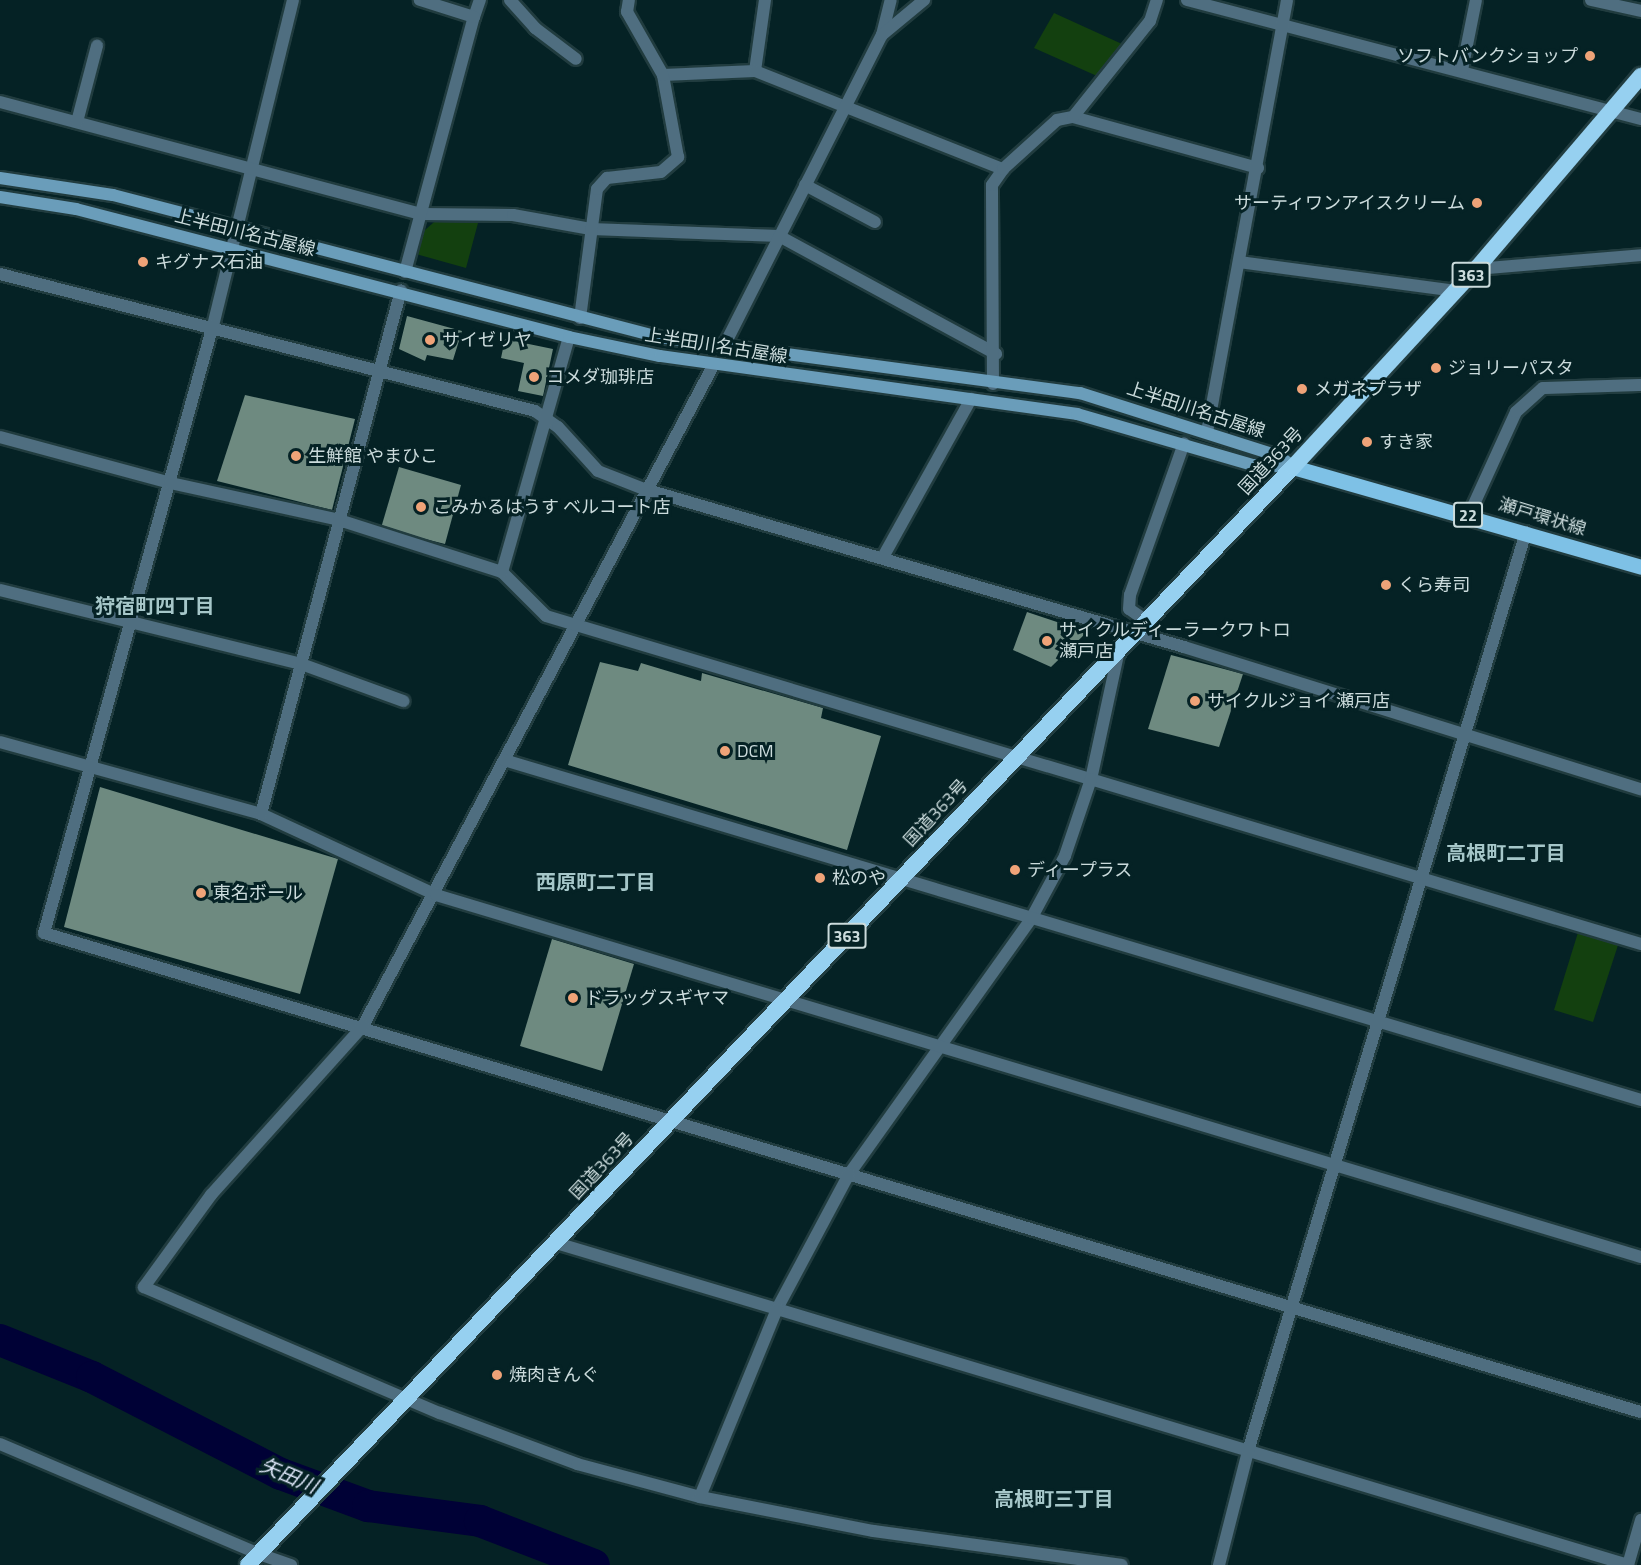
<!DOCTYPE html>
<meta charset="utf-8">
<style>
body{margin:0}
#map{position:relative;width:1641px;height:1565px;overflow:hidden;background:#052225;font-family:"Titillium Web","Noto Sans JP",sans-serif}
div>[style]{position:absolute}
.green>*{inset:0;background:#13400f}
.river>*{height:32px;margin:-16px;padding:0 16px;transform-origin:16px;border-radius:16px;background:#000136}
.building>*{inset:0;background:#6e8a80}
.roads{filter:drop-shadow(2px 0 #213c3f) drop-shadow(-2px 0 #213c3f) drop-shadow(0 2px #213c3f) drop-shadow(0 -2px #213c3f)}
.minor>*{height:12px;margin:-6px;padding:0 6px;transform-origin:6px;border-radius:6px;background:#4f6e80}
.tertiary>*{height:12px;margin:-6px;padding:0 6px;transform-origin:6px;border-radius:6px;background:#4f6e80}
.secondary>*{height:12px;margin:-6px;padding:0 6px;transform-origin:6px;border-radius:6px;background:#6a9dba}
.primary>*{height:15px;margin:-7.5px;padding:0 7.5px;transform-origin:7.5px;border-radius:7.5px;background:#7ec1e6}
.trunk>*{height:16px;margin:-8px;padding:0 8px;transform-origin:8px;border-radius:8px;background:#96d0f0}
.dots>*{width:16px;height:16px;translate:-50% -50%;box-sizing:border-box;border:3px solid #052225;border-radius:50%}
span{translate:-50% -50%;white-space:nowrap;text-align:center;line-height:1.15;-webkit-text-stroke:6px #052225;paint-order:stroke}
.shield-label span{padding:2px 4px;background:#052225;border:2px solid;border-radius:4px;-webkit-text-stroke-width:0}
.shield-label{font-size:16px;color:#cbdbdc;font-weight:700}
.poi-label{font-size:18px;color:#cbdbdc}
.right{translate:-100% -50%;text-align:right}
.left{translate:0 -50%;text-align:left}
.street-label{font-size:18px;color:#cbdbdc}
.neighbourhood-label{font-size:20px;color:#a6c7c9;font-weight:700}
.water-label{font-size:20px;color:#dce5f7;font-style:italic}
</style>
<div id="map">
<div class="green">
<div style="clip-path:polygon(1054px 13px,1122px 44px,1097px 76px,1034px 48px)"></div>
<div style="clip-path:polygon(441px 216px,478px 223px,466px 268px,416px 254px,425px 230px)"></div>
<div style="clip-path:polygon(1580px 926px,1620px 939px,1593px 1022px,1554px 1010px)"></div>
</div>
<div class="river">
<div style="left:0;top:1340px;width:99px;rotate:21.9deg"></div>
<div style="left:92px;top:1377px;width:212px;rotate:27.2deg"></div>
<div style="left:281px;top:1474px;width:93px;rotate:20.2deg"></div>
<div style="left:368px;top:1506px;width:113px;rotate:7.6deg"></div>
<div style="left:480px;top:1521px;width:122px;rotate:21.1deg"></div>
</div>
<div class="building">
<div style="clip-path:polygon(407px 316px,462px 331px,453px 360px,427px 355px,425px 361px,399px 349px)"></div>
<div style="clip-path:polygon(505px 339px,553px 349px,543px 396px,518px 391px,524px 363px,501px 358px)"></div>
<div style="clip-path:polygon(245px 395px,355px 419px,332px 510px,217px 481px)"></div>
<div style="clip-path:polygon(399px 467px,461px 485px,445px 544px,381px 528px)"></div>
<div style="clip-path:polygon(1027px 612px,1087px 632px,1051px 667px,1013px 650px)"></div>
<div style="clip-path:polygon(1171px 655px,1243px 674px,1219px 747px,1148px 729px)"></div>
<div style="clip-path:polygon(600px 662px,638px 671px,641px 663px,701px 681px,702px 673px,823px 708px,821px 718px,881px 736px,847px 850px,568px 765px)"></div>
<div style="clip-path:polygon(100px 787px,338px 859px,300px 994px,64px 927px)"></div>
<div style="clip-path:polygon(552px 939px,634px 964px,602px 1071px,520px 1046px)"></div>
</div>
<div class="roads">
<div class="minor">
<div style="left:293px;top:0;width:335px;rotate:103.8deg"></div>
<div style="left:213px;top:325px;width:631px;rotate:105.53deg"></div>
<div style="left:44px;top:933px;width:1667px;rotate:16.7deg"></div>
<div style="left:510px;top:0;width:38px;rotate:48deg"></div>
<div style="left:535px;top:28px;width:51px;rotate:37.1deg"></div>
<div style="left:1187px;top:0;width:469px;rotate:14.7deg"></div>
<div style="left:1591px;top:0;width:51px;rotate:12.4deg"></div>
<div style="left:474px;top:17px;width:18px;rotate:-71deg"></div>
<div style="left:882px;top:35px;width:36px;rotate:-76deg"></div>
<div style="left:1462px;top:70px;width:71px;rotate:-78.7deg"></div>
<div style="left:755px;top:71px;width:72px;rotate:-82deg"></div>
<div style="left:663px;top:75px;width:92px;rotate:-2.5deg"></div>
<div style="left:755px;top:71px;width:267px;rotate:21.6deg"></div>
<div style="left:0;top:102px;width:437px;rotate:14.9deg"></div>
<div style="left:422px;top:214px;width:91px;rotate:0.6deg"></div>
<div style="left:513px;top:215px;width:79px;rotate:10.2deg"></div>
<div style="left:591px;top:229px;width:188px;rotate:2.1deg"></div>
<div style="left:779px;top:236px;width:247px;rotate:28.5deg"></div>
<div style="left:1073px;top:117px;width:192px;rotate:15.4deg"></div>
<div style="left:77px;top:122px;width:79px;rotate:-75.3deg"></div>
<div style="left:805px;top:185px;width:79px;rotate:27.9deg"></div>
<div style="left:1239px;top:262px;width:219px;rotate:7.6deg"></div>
<div style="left:1476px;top:269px;width:166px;rotate:-4.8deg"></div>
<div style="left:405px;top:272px;width:264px;rotate:-74.9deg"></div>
<div style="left:474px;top:17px;width:57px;rotate:-162.5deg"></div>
<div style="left:0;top:274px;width:552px;rotate:14.36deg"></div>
<div style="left:535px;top:411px;width:28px;rotate:35deg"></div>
<div style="left:558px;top:427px;width:59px;rotate:47.7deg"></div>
<div style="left:598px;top:471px;width:49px;rotate:21.4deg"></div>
<div style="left:644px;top:489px;width:563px;rotate:16.31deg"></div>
<div style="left:1184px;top:647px;width:479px;rotate:17.3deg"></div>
<div style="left:580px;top:318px;width:130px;rotate:-82.5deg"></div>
<div style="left:597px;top:189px;width:15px;rotate:-48deg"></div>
<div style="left:607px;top:178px;width:54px;rotate:-6.3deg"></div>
<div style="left:661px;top:172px;width:23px;rotate:-41deg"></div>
<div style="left:678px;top:157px;width:83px;rotate:-100.4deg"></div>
<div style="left:663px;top:75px;width:73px;rotate:-119.7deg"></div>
<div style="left:627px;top:12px;width:12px;rotate:-81deg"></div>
<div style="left:724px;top:346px;width:349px;rotate:-63.1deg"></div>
<div style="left:882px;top:35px;width:55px;rotate:-39.8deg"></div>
<div style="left:713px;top:366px;width:747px;rotate:117.94deg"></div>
<div style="left:363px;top:1026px;width:227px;rotate:132deg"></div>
<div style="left:211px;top:1195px;width:114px;rotate:126.1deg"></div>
<div style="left:144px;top:1287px;width:322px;rotate:23.1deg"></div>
<div style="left:440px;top:1413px;width:146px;rotate:20.4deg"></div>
<div style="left:577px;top:1464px;width:127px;rotate:15deg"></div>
<div style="left:700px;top:1497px;width:177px;rotate:11.1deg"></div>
<div style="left:874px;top:1531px;width:250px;rotate:7.8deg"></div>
<div style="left:993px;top:384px;width:199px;rotate:-90.3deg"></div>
<div style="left:992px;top:185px;width:19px;rotate:-55deg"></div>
<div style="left:1003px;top:169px;width:73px;rotate:-42.2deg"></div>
<div style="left:1057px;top:120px;width:16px;rotate:-11deg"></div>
<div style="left:1073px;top:117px;width:123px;rotate:-51.3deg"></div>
<div style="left:1150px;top:21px;width:22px;rotate:-72deg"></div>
<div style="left:1207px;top:432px;width:439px;rotate:-79.5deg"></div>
<div style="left:0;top:437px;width:176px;rotate:15.1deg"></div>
<div style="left:170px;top:483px;width:173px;rotate:12.3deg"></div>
<div style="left:339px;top:520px;width:171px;rotate:17.7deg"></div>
<div style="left:502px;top:572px;width:62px;rotate:45deg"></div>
<div style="left:546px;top:616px;width:1143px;rotate:16.68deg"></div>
<div style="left:1469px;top:515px;width:113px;rotate:-65.5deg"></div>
<div style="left:1516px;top:412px;width:36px;rotate:-42deg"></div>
<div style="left:1543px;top:388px;width:98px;rotate:-1.8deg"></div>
<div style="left:883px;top:557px;width:181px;rotate:-60.9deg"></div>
<div style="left:502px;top:572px;width:244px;rotate:-74.1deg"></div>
<div style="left:0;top:590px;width:310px;rotate:13.8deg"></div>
<div style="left:301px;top:664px;width:109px;rotate:19.9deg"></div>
<div style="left:1145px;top:620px;width:19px;rotate:-145deg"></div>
<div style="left:1129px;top:609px;width:14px;rotate:-86deg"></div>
<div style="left:1130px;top:595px;width:161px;rotate:-70.4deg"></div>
<div style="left:1119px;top:650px;width:132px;rotate:102.2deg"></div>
<div style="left:1091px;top:779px;width:81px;rotate:108.7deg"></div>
<div style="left:1065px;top:856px;width:72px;rotate:118.4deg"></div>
<div style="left:1031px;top:919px;width:313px;rotate:125.5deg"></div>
<div style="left:849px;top:1174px;width:153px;rotate:118.1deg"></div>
<div style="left:777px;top:1309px;width:889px;rotate:16.74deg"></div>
<div style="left:0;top:742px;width:271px;rotate:15.4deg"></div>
<div style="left:261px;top:814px;width:193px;rotate:24.8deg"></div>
<div style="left:436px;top:895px;width:1258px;rotate:16.72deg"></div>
<div style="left:504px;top:760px;width:1187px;rotate:16.65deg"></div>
<div style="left:261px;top:814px;width:542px;rotate:-75.04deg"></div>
<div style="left:556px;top:1243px;width:231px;rotate:16.6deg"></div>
<div style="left:777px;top:1309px;width:203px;rotate:112.3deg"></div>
<div style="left:0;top:1444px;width:281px;rotate:23deg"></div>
<div style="left:1219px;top:1565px;width:118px;rotate:-75.7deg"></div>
<div style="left:1248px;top:1451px;width:960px;rotate:-73.17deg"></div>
<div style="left:1628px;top:1565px;width:47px;rotate:-73.9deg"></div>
</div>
<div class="tertiary">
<div style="left:259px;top:1554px;width:34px;rotate:19deg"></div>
</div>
<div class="secondary">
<div style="left:0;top:178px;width:114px;rotate:8.6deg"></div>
<div style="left:113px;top:195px;width:564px;rotate:14.58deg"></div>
<div style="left:659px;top:337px;width:425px;rotate:7.6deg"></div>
<div style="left:1080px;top:393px;width:209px;rotate:17.6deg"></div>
<div style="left:1279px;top:456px;width:18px;rotate:38deg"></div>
<div style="left:0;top:197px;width:77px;rotate:9deg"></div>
<div style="left:76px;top:209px;width:509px;rotate:14.55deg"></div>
<div style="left:569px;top:337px;width:93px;rotate:11.8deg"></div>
<div style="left:660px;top:356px;width:421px;rotate:7.9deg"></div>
<div style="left:1077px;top:414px;width:183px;rotate:16.2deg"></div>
<div style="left:1253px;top:465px;width:40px;rotate:2.9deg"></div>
</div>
<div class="primary">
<div style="left:1293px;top:467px;width:362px;rotate:16deg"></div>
</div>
<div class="trunk">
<div style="left:248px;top:1565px;width:1516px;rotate:-46.42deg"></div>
<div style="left:1293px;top:467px;width:270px;rotate:-47.3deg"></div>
<div style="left:1476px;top:269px;width:254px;rotate:-49.5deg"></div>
</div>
</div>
<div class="dots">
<div style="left:1590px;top:56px;background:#efa378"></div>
<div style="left:1477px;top:203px;background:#efa378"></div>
<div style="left:143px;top:262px;background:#efa378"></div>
<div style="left:430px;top:340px;background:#efa378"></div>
<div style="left:1436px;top:368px;background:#efa378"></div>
<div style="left:534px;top:377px;background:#efa378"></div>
<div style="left:1302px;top:389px;background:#efa378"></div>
<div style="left:1367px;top:442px;background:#efa378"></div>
<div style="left:296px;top:456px;background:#efa378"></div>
<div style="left:421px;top:507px;background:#efa378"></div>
<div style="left:1386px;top:585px;background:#efa378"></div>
<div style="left:1047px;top:641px;background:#efa378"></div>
<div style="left:1195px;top:701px;background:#efa378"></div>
<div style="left:725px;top:751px;background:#efa378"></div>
<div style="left:1015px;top:870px;background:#efa378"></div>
<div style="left:820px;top:878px;background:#efa378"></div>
<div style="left:201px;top:893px;background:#efa378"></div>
<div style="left:573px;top:998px;background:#efa378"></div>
<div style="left:497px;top:1375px;background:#efa378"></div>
</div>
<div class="shield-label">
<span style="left:1471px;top:275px">363</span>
<span style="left:1468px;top:515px">22</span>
<span style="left:847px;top:936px">363</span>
</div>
<div class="poi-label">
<span class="right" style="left:1578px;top:56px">ソフトバンクショップ</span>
<span class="right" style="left:1465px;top:203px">サーティワンアイスクリーム</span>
<span class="left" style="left:155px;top:262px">キグナス石油</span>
<span class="left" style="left:442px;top:340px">サイゼリヤ</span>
<span class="left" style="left:1448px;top:368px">ジョリーパスタ</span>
<span class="left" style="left:546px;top:377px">コメダ珈琲店</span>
<span class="left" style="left:1314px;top:389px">メガネプラザ</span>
<span class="left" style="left:1379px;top:442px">すき家</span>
<span class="left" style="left:308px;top:456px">生鮮館 やまひこ</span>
<span class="left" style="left:433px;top:507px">こみかるはうす ベルコート店</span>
<span class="left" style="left:1398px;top:585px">くら寿司</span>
<span class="left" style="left:1059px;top:641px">サイクルディーラークワトロ<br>瀬戸店</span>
<span class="left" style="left:1207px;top:701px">サイクルジョイ 瀬戸店</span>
<span class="left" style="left:737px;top:751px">DCM</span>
<span class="left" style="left:1027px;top:870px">ディープラス</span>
<span class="left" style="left:832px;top:878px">松のや</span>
<span class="left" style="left:213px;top:893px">東名ボール</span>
<span class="left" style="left:585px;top:998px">ドラッグスギヤマ</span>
<span class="left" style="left:509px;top:1375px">焼肉きんぐ</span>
</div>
<div class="street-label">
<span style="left:245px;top:233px;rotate:14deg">上半田川名古屋線</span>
<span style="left:716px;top:346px;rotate:9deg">上半田川名古屋線</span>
<span style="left:1196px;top:410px;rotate:18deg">上半田川名古屋線</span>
<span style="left:1271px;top:461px;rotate:-47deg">国道363号</span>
<span style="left:1542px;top:517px;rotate:17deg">瀬戸環状線</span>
<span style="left:936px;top:813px;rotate:-47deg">国道363号</span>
<span style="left:602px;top:1166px;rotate:-47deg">国道363号</span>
</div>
<div class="neighbourhood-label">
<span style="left:155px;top:605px">狩宿町四丁目</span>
<span style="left:1506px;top:852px">高根町二丁目</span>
<span style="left:596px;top:881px">西原町二丁目</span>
<span style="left:1054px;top:1498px">高根町三丁目</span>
</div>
<div class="water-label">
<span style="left:289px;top:1475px;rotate:23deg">矢田川</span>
</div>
</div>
